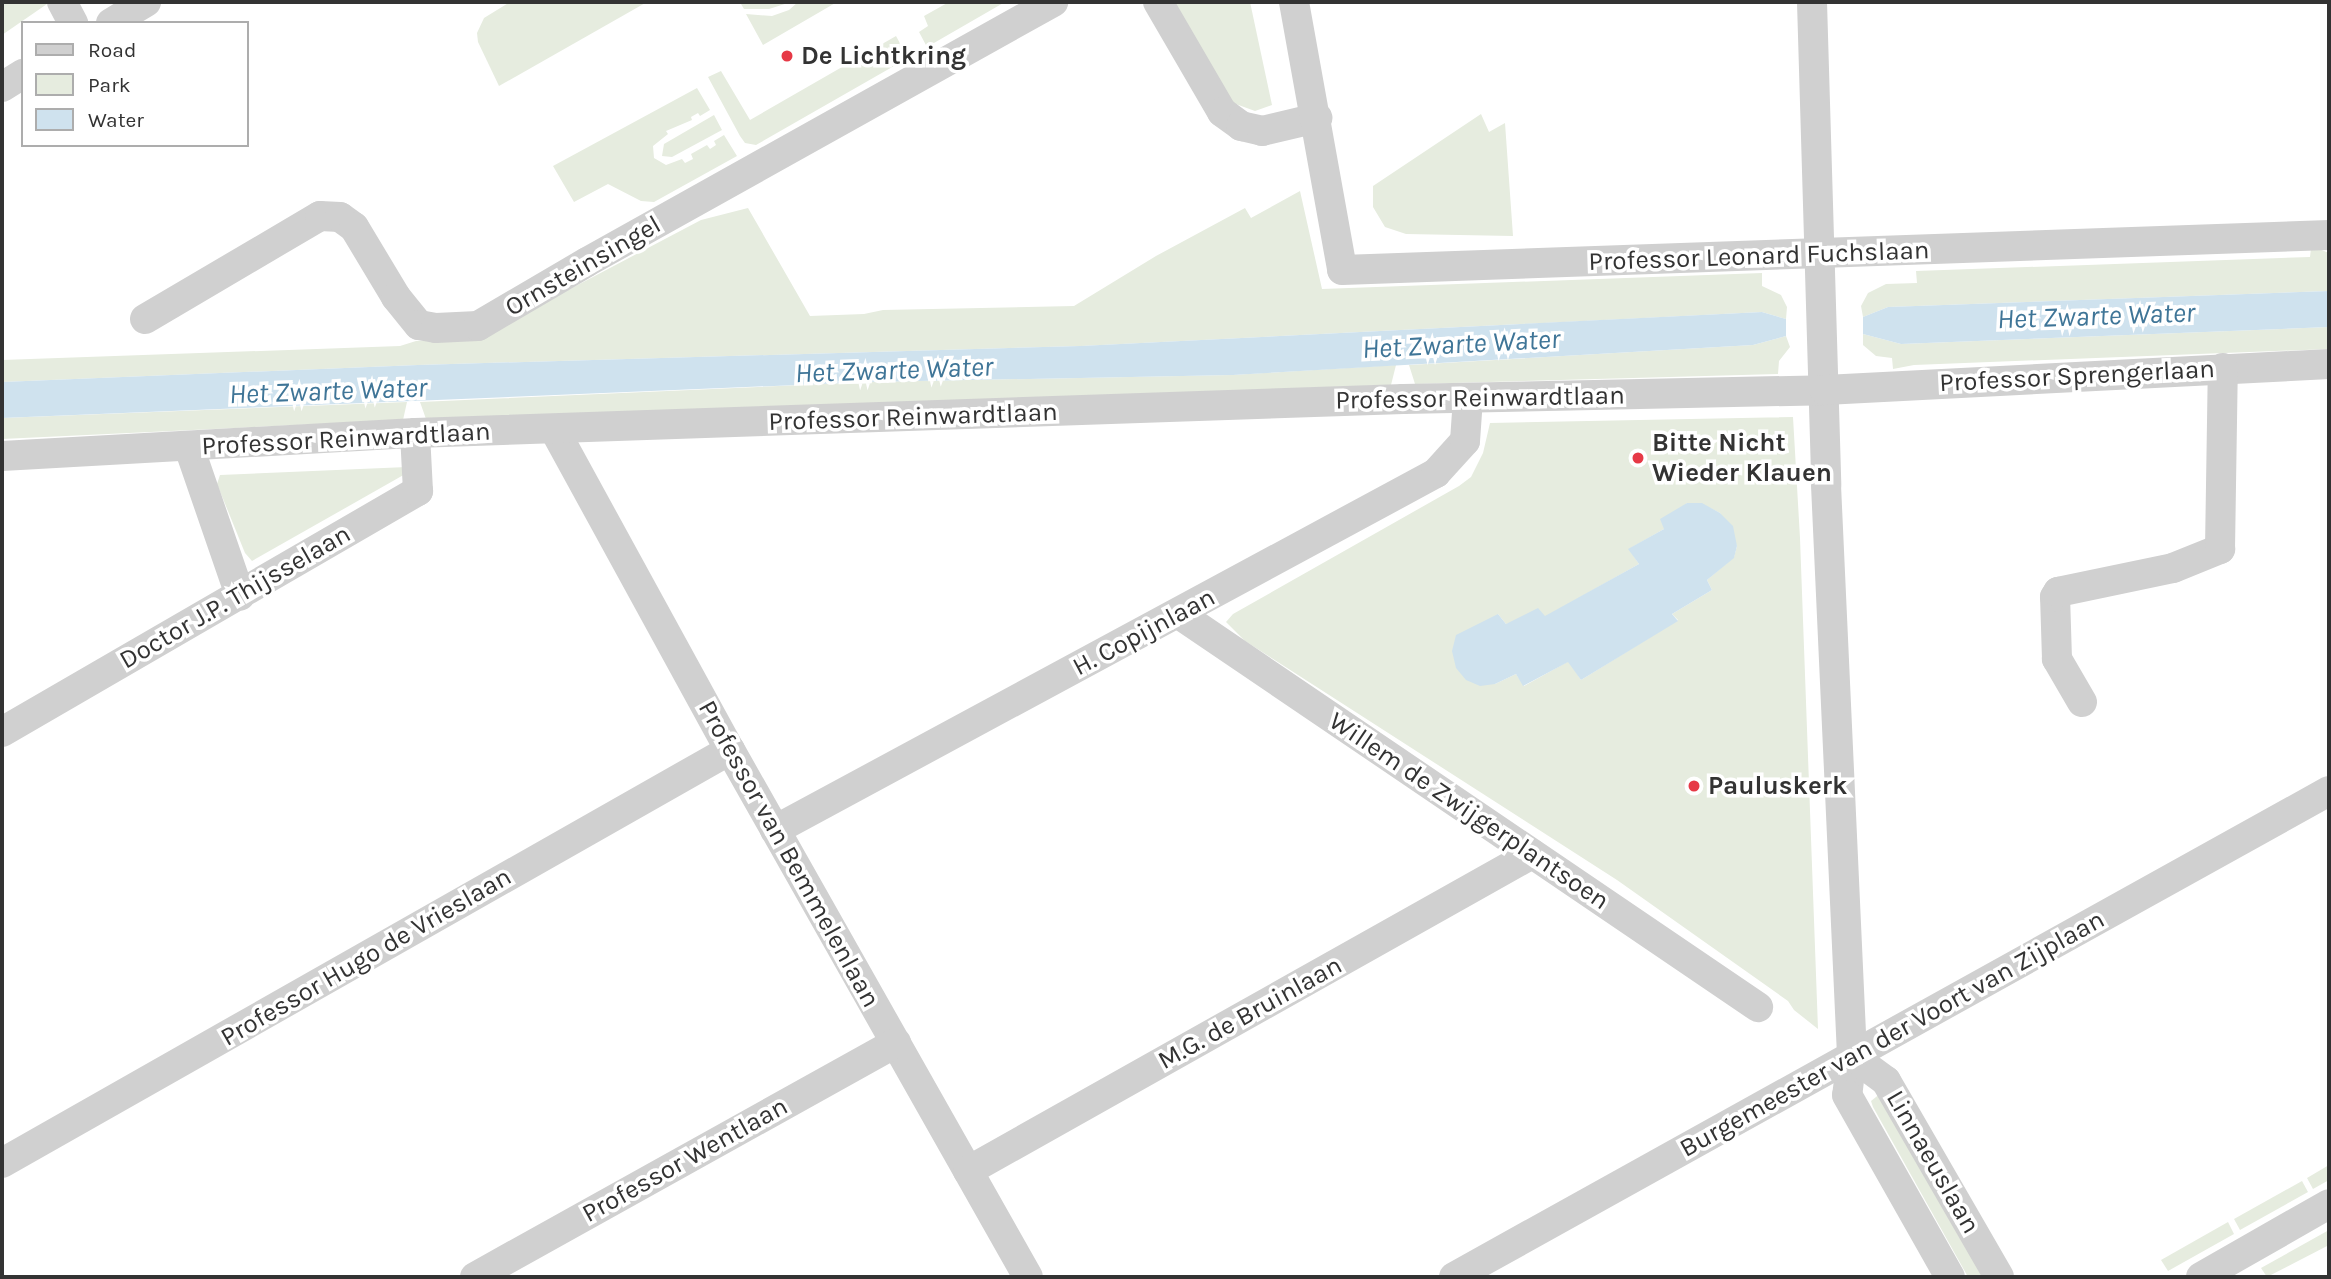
<!DOCTYPE html>
<style>
body{margin:0}
#map{position:relative;width:2331px;height:1279px;overflow:hidden;background:#fff;font-family:Karla,sans-serif}
div>[style]{position:absolute}
.green>*{inset:0;background:#e6ecdf}
.water>*{inset:0;background:#cfe2ee}
.minor>*{height:30px;margin:-15px;padding:0 15px;transform-origin:15px;border-radius:15px;background:#d0d0d0}
.dots>*{width:19px;height:19px;translate:-50% -50%;box-sizing:border-box;border:4px solid #fff;border-radius:50%}
span{translate:-50% -50%;white-space:nowrap;text-align:center;line-height:1.15;-webkit-text-stroke:7px #fff;paint-order:stroke}
.poi-label{font-size:26px;color:#333;font-weight:700}
.left{translate:0 -50%;text-align:left}
.street-label{font-size:26px;color:#333}
.water-label{font-size:28px;color:#3f7597;font-style:italic}
.frame{position:absolute;inset:0;border:4px solid #333;pointer-events:none}
.legend{position:absolute;left:21px;top:21px;width:228px;height:126px;box-sizing:border-box;background:#fff;border:2px solid #adadad;margin:0;padding:9px 12px;list-style:none;font-size:21px;color:#333}
.legend li{display:flex;align-items:center;gap:14px;height:35px}
.legend b{width:35px;border:2px solid #adadad}
</style>
<div id="map">
<div class="green">
<div style="clip-path:polygon(2px 2px,46px 2px,47px 4px,2px 35px)"></div>
<div style="clip-path:polygon(510px 2px,647px 2px,499px 86px,478px 42px,477px 33px,484px 18px)"></div>
<div style="clip-path:polygon(744px 2px,791px 2px,769px 9px,744px 9px,741px 4px)"></div>
<div style="clip-path:polygon(798px 2px,837px 2px,763px 45px,746px 14px,772px 16px,789px 10px)"></div>
<div style="clip-path:polygon(949px 2px,1005px 2px,927px 47px,919px 32px,928px 26px,924px 16px)"></div>
<div style="clip-path:polygon(1174px 2px,1250px 2px,1272px 105px,1255px 111px,1233px 103px)"></div>
<div style="clip-path:polygon(896px 36px,908px 58px,756px 145px,745px 143px,740px 136px,708px 77px,721px 71px,750px 120px)"></div>
<div style="clip-path:polygon(697px 88px,710px 110px,700px 116px,698px 113px,691px 117px,692px 120px,666px 131px,668px 134px,653px 146px,654px 158px,666px 165px,682px 159px,685px 163px,693px 159px,691px 154px,707px 145px,710px 149px,716px 145px,714px 141px,724px 135px,737px 156px,654px 202px,641px 201px,608px 184px,574px 202px,553px 166px)"></div>
<div style="clip-path:polygon(1481px 114px,1489px 132px,1505px 123px,1513px 236px,1406px 234px,1385px 227px,1373px 207px,1373px 186px)"></div>
<div style="clip-path:polygon(714px 115px,722px 130px,672px 157px,662px 156px,664px 144px)"></div>
<div style="clip-path:polygon(1300px 191px,1322px 289px,1762px 273px,1762px 286px,1781px 295px,1787px 307px,1786px 319px,1762px 312px,1081px 346px,418px 365px,2px 382px,2px 360px,400px 346px,416px 341px,481px 336px,701px 220px,748px 208px,810px 316px,864px 314px,883px 310px,1074px 306px,1156px 256px,1245px 208px,1251px 218px)"></div>
<div style="clip-path:polygon(2314px 247px,2329px 253px,2329px 291px,1888px 307px,1863px 317px,1861px 306px,1868px 293px,1886px 284px,1917px 283px,1916px 271px,2310px 257px,2311px 248px)"></div>
<div style="clip-path:polygon(2329px 327px,2329px 349px,1914px 365px,1893px 369px,1892px 358px,1876px 356px,1863px 345px,1863px 334px,1901px 344px)"></div>
<div style="clip-path:polygon(1786px 336px,1790px 347px,1779px 361px,1778px 374px,1415px 384px,1409px 365px,1753px 345px)"></div>
<div style="clip-path:polygon(1396px 365px,1391px 385px,426px 419px,420px 402px,868px 382px,1233px 375px)"></div>
<div style="clip-path:polygon(407px 402px,403px 420px,2px 439px,2px 418px)"></div>
<div style="clip-path:polygon(evenodd,1793px 417px,1800px 538px,1818px 1029px,1794px 1010px,1788px 1001px,1617px 880px,1245px 641px,1226px 622px,1233px 614px,1459px 486px,1471px 477px,1483px 453px,1490px 423px,1793px 417px,1687px 503px,1702px 504px,1720px 513px,1737px 546px,1734px 557px,1707px 580px,1712px 590px,1672px 614px,1678px 620px,1581px 680px,1569px 661px,1524px 686px,1516px 674px,1495px 684px,1498px 614px,1506px 624px,1545px 617px,1639px 564px,1629px 549px,1664px 529px,1687px 503px)"></div>
<div style="clip-path:polygon(407px 467px,407px 473px,252px 561px,245px 553px,217px 484px,220px 475px)"></div>
<div style="clip-path:polygon(1881px 1093px,1985px 1277px,1968px 1277px,1873px 1107px,1871px 1101px)"></div>
<div style="clip-path:polygon(2329px 1165px,2329px 1180px,2313px 1189px,2307px 1178px)"></div>
<div style="clip-path:polygon(2302px 1181px,2308px 1192px,2240px 1230px,2234px 1219px)"></div>
<div style="clip-path:polygon(2228px 1222px,2234px 1234px,2168px 1271px,2161px 1260px)"></div>
<div style="clip-path:polygon(2329px 1230px,2329px 1245px,2267px 1277px,2261px 1268px)"></div>
</div>
<div class="water">
<div style="clip-path:polygon(2329px 291px,2329px 327px,1901px 344px,1863px 334px,1863px 317px,1888px 307px)"></div>
<div style="clip-path:polygon(1762px 312px,1786px 319px,1786px 336px,1753px 345px,1233px 375px,868px 382px,2px 418px,2px 382px,418px 365px,1080px 346px)"></div>
<div style="clip-path:polygon(1687px 503px,1702px 503px,1720px 513px,1733px 526px,1737px 546px,1734px 558px,1707px 580px,1712px 590px,1672px 614px,1678px 621px,1581px 680px,1568px 662px,1523px 686px,1516px 674px,1495px 684px,1480px 686px,1466px 680px,1456px 668px,1452px 651px,1456px 635px,1498px 614px,1506px 624px,1538px 608px,1545px 616px,1639px 564px,1628px 549px,1664px 529px,1660px 519px)"></div>
</div>
<div class="minor">
<div style="left:62px;top:2px;width:24px;rotate:62deg"></div>
<div style="left:1158px;top:2px;width:127px;rotate:59.8deg"></div>
<div style="left:1222px;top:112px;width:24px;rotate:36deg"></div>
<div style="left:1241px;top:126px;width:22px;rotate:13deg"></div>
<div style="left:1262px;top:131px;width:57px;rotate:-13.3deg"></div>
<div style="left:1294px;top:2px;width:272px;rotate:79.8deg"></div>
<div style="left:1342px;top:270px;width:988px;rotate:-2.03deg"></div>
<div style="left:1812px;top:2px;width:483px;rotate:88.3deg"></div>
<div style="left:1826px;top:485px;width:572px;rotate:87.39deg"></div>
<div style="left:1852px;top:1056px;width:39px;rotate:97deg"></div>
<div style="left:1847px;top:1095px;width:209px;rotate:60.5deg"></div>
<div style="left:111px;top:23px;width:41px;rotate:-31deg"></div>
<div style="left:2px;top:87px;width:25px;rotate:-32deg"></div>
<div style="left:145px;top:319px;width:203px;rotate:-30.5deg"></div>
<div style="left:320px;top:216px;width:20px;rotate:3deg"></div>
<div style="left:340px;top:217px;width:17px;rotate:36deg"></div>
<div style="left:354px;top:227px;width:82px;rotate:59deg"></div>
<div style="left:396px;top:297px;width:36px;rotate:51deg"></div>
<div style="left:419px;top:325px;width:17px;rotate:10deg"></div>
<div style="left:436px;top:328px;width:42px;rotate:-2.7deg"></div>
<div style="left:478px;top:326px;width:126px;rotate:-30.4deg"></div>
<div style="left:587px;top:262px;width:534px;rotate:-29.16deg"></div>
<div style="left:554px;top:429px;width:366px;rotate:61.3deg"></div>
<div style="left:730px;top:750px;width:605px;rotate:60.51deg"></div>
<div style="left:189px;top:447px;width:157px;rotate:71deg"></div>
<div style="left:2px;top:456px;width:414px;rotate:-3.2deg"></div>
<div style="left:415px;top:433px;width:989px;rotate:-1.97deg"></div>
<div style="left:1403px;top:399px;width:422px;rotate:-1.2deg"></div>
<div style="left:1825px;top:390px;width:505px;rotate:-2.95deg"></div>
<div style="left:1179px;top:614px;width:700px;rotate:34.17deg"></div>
<div style="left:2082px;top:702px;width:50px;rotate:-120.2deg"></div>
<div style="left:2057px;top:659px;width:62px;rotate:-91.8deg"></div>
<div style="left:2055px;top:597px;width:6px;rotate:-59deg"></div>
<div style="left:2058px;top:592px;width:117px;rotate:-11.8deg"></div>
<div style="left:2173px;top:568px;width:51px;rotate:-22deg"></div>
<div style="left:2220px;top:549px;width:181px;rotate:-89.1deg"></div>
<div style="left:2px;top:732px;width:481px;rotate:-30.1deg"></div>
<div style="left:418px;top:491px;width:58px;rotate:-93deg"></div>
<div style="left:775px;top:830px;width:751px;rotate:-28.37deg"></div>
<div style="left:1436px;top:473px;width:43px;rotate:-47.8deg"></div>
<div style="left:1465px;top:441px;width:43px;rotate:-86deg"></div>
<div style="left:1852px;top:1056px;width:42px;rotate:36.3deg"></div>
<div style="left:1886px;top:1081px;width:226px;rotate:60deg"></div>
<div style="left:2px;top:1163px;width:837px;rotate:-29.57deg"></div>
<div style="left:968px;top:1171px;width:647px;rotate:-29.34deg"></div>
<div style="left:475px;top:1277px;width:482px;rotate:-29.1deg"></div>
<div style="left:1454px;top:1277px;width:1001px;rotate:-29.05deg"></div>
<div style="left:2201px;top:1277px;width:147px;rotate:-29.7deg"></div>
</div>
<div class="dots">
<div style="left:787px;top:56px;background:#e63946"></div>
<div style="left:1638px;top:458px;background:#e63946"></div>
<div style="left:1694px;top:786px;background:#e63946"></div>
</div>
<div class="poi-label">
<span class="left" style="left:801px;top:56px">De Lichtkring</span>
<span class="left" style="left:1652px;top:458px">Bitte Nicht<br>Wieder Klauen</span>
<span class="left" style="left:1708px;top:786px">Pauluskerk</span>
</div>
<div class="street-label">
<span style="left:1759px;top:256px;rotate:-2deg">Professor Leonard Fuchslaan</span>
<span style="left:583px;top:266px;rotate:-30deg">Ornsteinsingel</span>
<span style="left:2077px;top:376px;rotate:-3deg">Professor Sprengerlaan</span>
<span style="left:1480px;top:398px;rotate:-1deg">Professor Reinwardtlaan</span>
<span style="left:913px;top:417px;rotate:-2deg">Professor Reinwardtlaan</span>
<span style="left:346px;top:439px;rotate:-3deg">Professor Reinwardtlaan</span>
<span style="left:235px;top:597px;rotate:-30deg">Doctor J.P. Thijsselaan</span>
<span style="left:1144px;top:632px;rotate:-28deg">H. Copijnlaan</span>
<span style="left:1469px;top:811px;rotate:34deg">Willem de Zwijgerplantsoen</span>
<span style="left:789px;top:854px;rotate:61deg">Professor van Bemmelenlaan</span>
<span style="left:366px;top:957px;rotate:-30deg">Professor Hugo de Vrieslaan</span>
<span style="left:1250px;top:1013px;rotate:-29deg">M.G. de Bruinlaan</span>
<span style="left:1892px;top:1034px;rotate:-29deg">Burgemeester van der Voort van Zijplaan</span>
<span style="left:685px;top:1160px;rotate:-29deg">Professor Wentlaan</span>
<span style="left:1933px;top:1162px;rotate:60deg">Linnaeuslaan</span>
</div>
<div class="water-label">
<span style="left:2096px;top:316px;rotate:-2deg">Het Zwarte Water</span>
<span style="left:1461px;top:344px;rotate:-3deg">Het Zwarte Water</span>
<span style="left:894px;top:370px;rotate:-2deg">Het Zwarte Water</span>
<span style="left:328px;top:391px;rotate:-2deg">Het Zwarte Water</span>
</div>
<div class="frame"></div>
<ul class="legend">
<li><b style="height:9px;background:#d0d0d0"></b>Road</li>
<li><b style="height:19px;background:#e6ecdf"></b>Park</li>
<li><b style="height:19px;background:#cfe2ee"></b>Water</li>
</ul>
</div>
